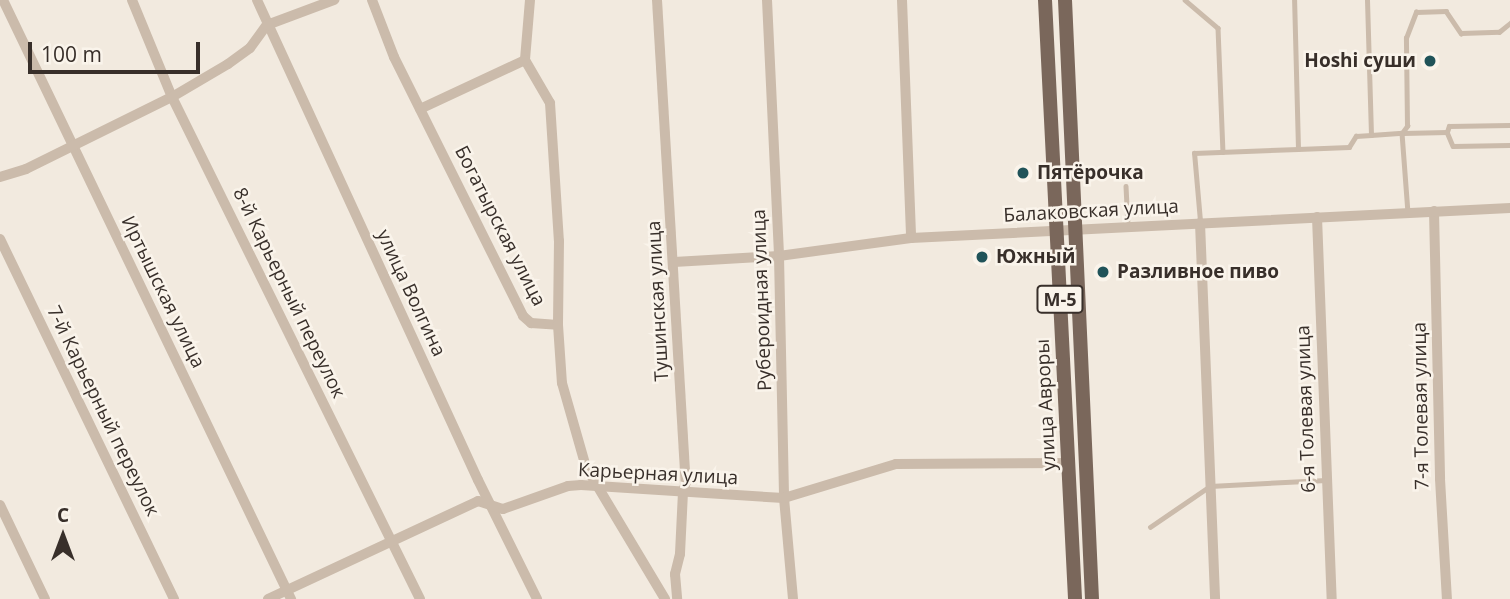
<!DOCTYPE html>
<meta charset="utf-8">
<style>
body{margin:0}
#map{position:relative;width:1510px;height:599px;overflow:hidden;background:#f2eadf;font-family:"Open Sans",sans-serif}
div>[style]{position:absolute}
.lane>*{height:4.5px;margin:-2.25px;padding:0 2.25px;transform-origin:2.25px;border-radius:2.25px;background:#cbbbab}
.street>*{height:10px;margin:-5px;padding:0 5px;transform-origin:5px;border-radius:5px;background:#cbbbab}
.primary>*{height:14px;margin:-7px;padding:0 7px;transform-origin:7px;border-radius:7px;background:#7a675b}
.dots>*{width:19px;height:19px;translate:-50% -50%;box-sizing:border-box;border:4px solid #faf4eb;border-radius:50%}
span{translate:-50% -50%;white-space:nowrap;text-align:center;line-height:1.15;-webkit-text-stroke:5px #faf4eb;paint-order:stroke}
.shield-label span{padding:2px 5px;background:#faf4eb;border:2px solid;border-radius:5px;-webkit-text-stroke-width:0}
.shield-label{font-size:18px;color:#382f2a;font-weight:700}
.poi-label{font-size:19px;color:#382f2a;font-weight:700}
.right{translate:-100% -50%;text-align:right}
.left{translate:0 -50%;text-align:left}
.street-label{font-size:19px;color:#382f2a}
.north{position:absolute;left:28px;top:501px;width:70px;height:70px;-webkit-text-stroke:5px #faf4eb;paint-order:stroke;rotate:0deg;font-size:19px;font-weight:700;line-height:28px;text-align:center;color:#382f2a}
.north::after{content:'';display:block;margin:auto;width:24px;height:32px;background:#382f2a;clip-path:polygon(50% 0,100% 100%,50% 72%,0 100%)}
.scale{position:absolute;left:28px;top:42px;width:172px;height:32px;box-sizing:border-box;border:4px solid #382f2a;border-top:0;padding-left:9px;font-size:21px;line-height:24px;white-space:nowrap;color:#382f2a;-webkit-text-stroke:5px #faf4eb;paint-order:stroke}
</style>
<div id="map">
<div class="lane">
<div style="left:1185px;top:0;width:43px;rotate:40.3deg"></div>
<div style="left:1218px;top:28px;width:124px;rotate:87.7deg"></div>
<div style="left:1447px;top:132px;width:6px;rotate:-72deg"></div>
<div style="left:1449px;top:126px;width:61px;rotate:-0.9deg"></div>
<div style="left:1402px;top:133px;width:9px;rotate:-54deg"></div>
<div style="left:1407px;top:126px;width:88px;rotate:-90.7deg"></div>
<div style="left:1406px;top:38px;width:28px;rotate:-69deg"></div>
<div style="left:1416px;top:12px;width:30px;rotate:-2deg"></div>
<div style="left:1446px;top:11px;width:27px;rotate:56deg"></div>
<div style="left:1461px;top:33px;width:38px;rotate:-2deg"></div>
<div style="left:1499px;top:32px;width:14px;rotate:-39deg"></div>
<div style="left:1403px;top:133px;width:44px;rotate:-1.3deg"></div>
<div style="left:1447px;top:132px;width:15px;rotate:67deg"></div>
<div style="left:1453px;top:146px;width:57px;rotate:-1deg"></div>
<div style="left:1371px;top:135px;width:31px;rotate:-4deg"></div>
<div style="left:1402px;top:133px;width:80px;rotate:85.7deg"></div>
<div style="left:1298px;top:149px;width:51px;rotate:-2.2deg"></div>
<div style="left:1349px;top:147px;width:13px;rotate:-58deg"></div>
<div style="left:1356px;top:136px;width:15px;rotate:-4deg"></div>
<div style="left:1371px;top:135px;width:135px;rotate:-91.7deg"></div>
<div style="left:1126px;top:186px;width:40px;rotate:87.1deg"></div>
<div style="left:1200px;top:221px;width:68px;rotate:-95deg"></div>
<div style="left:1194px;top:153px;width:104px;rotate:-2.2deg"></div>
<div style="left:1298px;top:149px;width:149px;rotate:-91.5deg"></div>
<div style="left:1150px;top:527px;width:73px;rotate:-34.3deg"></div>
<div style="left:1210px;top:486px;width:116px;rotate:-3deg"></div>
</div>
<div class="street">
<div style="left:3px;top:0;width:665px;rotate:64.32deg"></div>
<div style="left:132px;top:0;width:105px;rotate:67.6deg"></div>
<div style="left:172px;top:97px;width:560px;rotate:63.71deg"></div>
<div style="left:257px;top:0;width:528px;rotate:65.28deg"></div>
<div style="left:478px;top:480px;width:133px;rotate:63.6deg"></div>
<div style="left:372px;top:0;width:61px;rotate:68.9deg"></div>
<div style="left:394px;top:57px;width:289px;rotate:63.5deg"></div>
<div style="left:523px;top:316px;width:11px;rotate:41deg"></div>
<div style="left:531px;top:323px;width:27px;rotate:4deg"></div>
<div style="left:530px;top:0;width:60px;rotate:94.8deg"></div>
<div style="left:525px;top:60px;width:50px;rotate:59.8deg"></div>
<div style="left:550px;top:103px;width:138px;rotate:86.3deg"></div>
<div style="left:559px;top:241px;width:84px;rotate:90.7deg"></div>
<div style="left:558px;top:325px;width:58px;rotate:86.1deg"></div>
<div style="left:562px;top:383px;width:87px;rotate:74.1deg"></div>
<div style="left:586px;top:467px;width:154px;rotate:59.1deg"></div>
<div style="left:657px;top:0;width:483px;rotate:86.6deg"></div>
<div style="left:686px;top:482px;width:10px;rotate:107deg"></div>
<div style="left:683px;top:492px;width:62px;rotate:92.8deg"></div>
<div style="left:680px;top:554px;width:21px;rotate:104deg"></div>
<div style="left:675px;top:574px;width:25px;rotate:85deg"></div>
<div style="left:767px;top:0;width:256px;rotate:87.3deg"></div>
<div style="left:779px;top:256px;width:242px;rotate:88.8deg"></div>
<div style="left:784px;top:498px;width:101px;rotate:84.9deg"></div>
<div style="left:902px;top:0;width:238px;rotate:87.8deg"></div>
<div style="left:420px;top:109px;width:116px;rotate:-25deg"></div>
<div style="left:0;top:177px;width:27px;rotate:-17deg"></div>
<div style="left:26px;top:169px;width:163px;rotate:-26.3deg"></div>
<div style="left:172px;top:97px;width:65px;rotate:-30.5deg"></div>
<div style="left:228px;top:64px;width:27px;rotate:-36deg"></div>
<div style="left:250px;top:48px;width:29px;rotate:-54deg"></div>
<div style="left:267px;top:25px;width:72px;rotate:-20.5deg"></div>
<div style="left:1434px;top:211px;width:268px;rotate:88.7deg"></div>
<div style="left:1440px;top:479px;width:120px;rotate:86.7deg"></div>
<div style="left:1317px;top:217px;width:382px;rotate:87.8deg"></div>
<div style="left:1200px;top:223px;width:376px;rotate:87.7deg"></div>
<div style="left:0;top:239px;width:400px;rotate:64.2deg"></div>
<div style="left:674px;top:262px;width:105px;rotate:-3.3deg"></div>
<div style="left:779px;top:256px;width:133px;rotate:-7.8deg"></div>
<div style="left:911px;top:238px;width:600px;rotate:-2.87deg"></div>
<div style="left:0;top:505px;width:104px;rotate:64.4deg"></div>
<div style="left:268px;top:599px;width:232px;rotate:-25deg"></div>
<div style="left:478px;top:501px;width:26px;rotate:18deg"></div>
<div style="left:503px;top:509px;width:69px;rotate:-19.5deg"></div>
<div style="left:568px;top:486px;width:13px;rotate:-4deg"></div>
<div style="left:581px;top:485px;width:203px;rotate:3.7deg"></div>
<div style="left:784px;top:498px;width:117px;rotate:-16.9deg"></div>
<div style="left:896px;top:464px;width:173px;rotate:-0.3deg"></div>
</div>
<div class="primary">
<div style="left:1045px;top:0;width:600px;rotate:87.13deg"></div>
<div style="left:1065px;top:0;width:600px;rotate:87.42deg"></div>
</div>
<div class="dots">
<div style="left:1430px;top:61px;background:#205359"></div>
<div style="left:1023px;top:173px;background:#205359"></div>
<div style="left:982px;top:257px;background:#205359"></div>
<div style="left:1103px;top:272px;background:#205359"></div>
</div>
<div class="shield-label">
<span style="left:1060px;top:299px">М-5</span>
</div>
<div class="poi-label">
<span class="right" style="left:1416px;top:61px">Hoshi суши</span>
<span class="left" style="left:1037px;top:173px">Пятёрочка</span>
<span class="left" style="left:996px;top:257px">Южный</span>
<span class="left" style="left:1117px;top:272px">Разливное пиво</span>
</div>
<div class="street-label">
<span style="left:1091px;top:211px;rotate:-3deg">Балаковская улица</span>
<span style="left:500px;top:226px;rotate:63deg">Богатырская улица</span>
<span style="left:163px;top:292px;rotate:64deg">Иртышская улица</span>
<span style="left:289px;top:293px;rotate:64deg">8-й Карьерный переулок</span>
<span style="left:411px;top:293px;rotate:65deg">улица Волгина</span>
<span style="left:762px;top:300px;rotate:-92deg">Рубероидная улица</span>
<span style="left:658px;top:301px;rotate:-93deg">Тушинская улица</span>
<span style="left:1046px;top:405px;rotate:-93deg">улица Авроры</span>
<span style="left:1421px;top:406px;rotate:-91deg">7-я Толевая улица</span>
<span style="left:1306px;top:409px;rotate:-92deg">6-я Толевая улица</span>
<span style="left:103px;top:411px;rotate:64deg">7-й Карьерный переулок</span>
<span style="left:658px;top:474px;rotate:3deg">Карьерная улица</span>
</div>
<div class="north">С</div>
<div class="scale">100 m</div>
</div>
